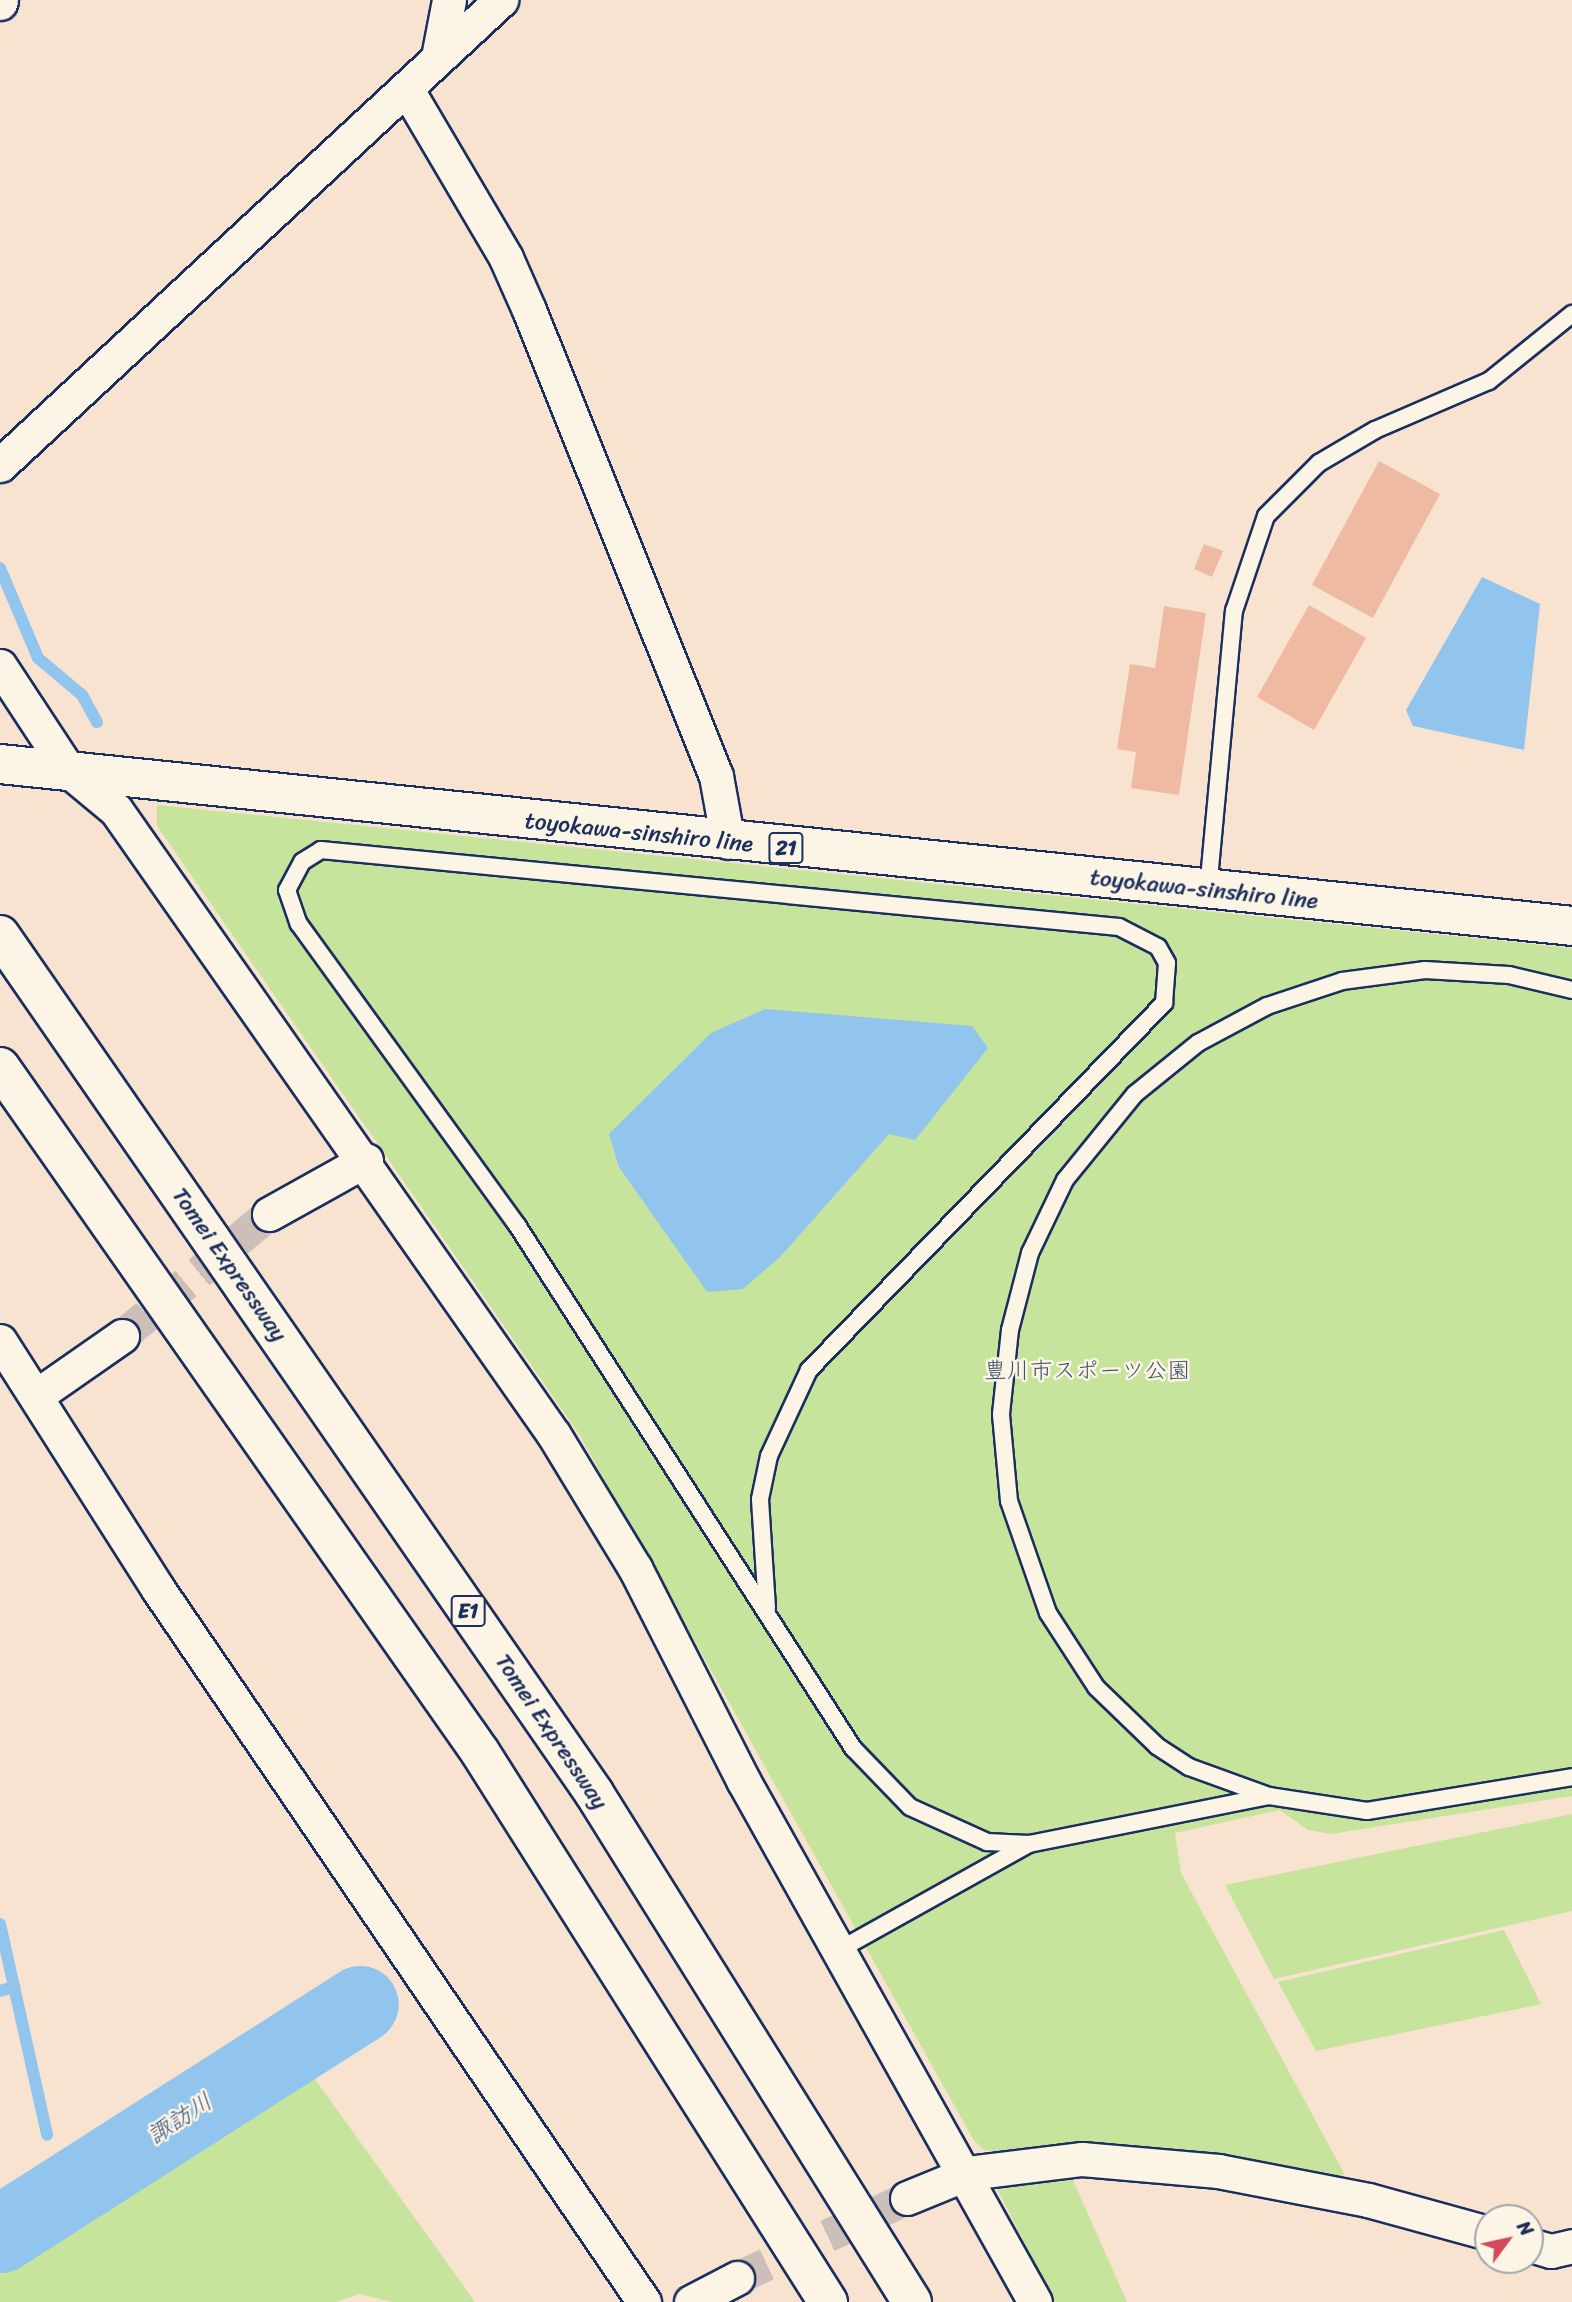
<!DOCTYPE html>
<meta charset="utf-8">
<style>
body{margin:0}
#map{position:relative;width:1572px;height:2302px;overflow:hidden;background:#f8e3d1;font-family:Sriracha,"Klee One",sans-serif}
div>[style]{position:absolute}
.green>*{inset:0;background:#c7e49c}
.water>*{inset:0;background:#91c5ee}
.stream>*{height:12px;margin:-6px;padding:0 6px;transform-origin:6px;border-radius:6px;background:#91c5ee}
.river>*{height:77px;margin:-38.5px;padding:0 38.5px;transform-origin:38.5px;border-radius:38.5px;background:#91c5ee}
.building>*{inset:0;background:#efbaa2}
.street-tunnel>*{height:33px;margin-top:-16.5px;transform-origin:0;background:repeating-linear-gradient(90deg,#ccbfba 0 33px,transparent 0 50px)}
.roads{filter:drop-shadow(2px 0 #1b2f5e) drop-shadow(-2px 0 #1b2f5e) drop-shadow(0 2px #1b2f5e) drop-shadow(0 -2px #1b2f5e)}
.lane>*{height:16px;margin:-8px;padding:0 8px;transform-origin:8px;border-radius:8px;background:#fcf5e5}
.street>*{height:33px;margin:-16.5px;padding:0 16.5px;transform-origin:16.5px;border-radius:16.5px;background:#fcf5e5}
.primary>*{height:38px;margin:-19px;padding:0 19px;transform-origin:19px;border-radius:19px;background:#fcf5e5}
.highway>*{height:38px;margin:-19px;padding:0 19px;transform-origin:19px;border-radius:19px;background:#fcf5e5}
span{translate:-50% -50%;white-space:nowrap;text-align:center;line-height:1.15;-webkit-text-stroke:5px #fcf5e5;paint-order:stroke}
.shield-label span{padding:2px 5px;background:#fcf5e5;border:2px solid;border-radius:5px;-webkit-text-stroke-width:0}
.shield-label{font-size:21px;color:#1b2f5e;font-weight:700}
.street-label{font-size:23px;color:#1b2f5e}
.park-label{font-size:23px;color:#3d536a}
.water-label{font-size:24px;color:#385482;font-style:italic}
.north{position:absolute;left:1474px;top:2204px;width:70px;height:70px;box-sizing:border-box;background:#fcf5e5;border:2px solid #a2a6af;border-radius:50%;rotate:57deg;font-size:19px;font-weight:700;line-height:28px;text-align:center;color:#1b2f5e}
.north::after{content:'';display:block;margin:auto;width:24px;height:32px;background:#d1495b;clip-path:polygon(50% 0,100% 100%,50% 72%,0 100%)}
</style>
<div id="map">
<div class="green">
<div style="clip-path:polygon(157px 805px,1572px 948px,1572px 1796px,1331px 1834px,1308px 1830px,1280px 1810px,1175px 1833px,1181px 1873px,1344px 2173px,1340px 2183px,1213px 2156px,1003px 2152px,984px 2150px,973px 2139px,579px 1434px,157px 826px)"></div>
<div style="clip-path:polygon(1572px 1814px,1572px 1911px,1274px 1979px,1225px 1885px)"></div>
<div style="clip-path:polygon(1504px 1930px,1541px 2004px,1316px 2051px,1278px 1982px)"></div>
<div style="clip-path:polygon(300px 2058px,475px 2302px,392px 2302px,359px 2294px,337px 2302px,0 2302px,0 2252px)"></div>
<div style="clip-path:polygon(1069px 2171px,1127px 2302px,1055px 2302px,995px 2185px)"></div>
</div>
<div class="water">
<div style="clip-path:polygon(1482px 577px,1540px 604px,1524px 750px,1413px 726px,1406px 710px)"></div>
<div style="clip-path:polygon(765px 1009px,972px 1026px,988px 1048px,915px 1140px,889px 1134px,780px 1257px,743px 1289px,707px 1292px,619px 1167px,609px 1134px,711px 1033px)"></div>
</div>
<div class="stream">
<div style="left:0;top:568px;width:98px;rotate:67.1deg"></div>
<div style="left:38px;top:658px;width:57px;rotate:40.1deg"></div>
<div style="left:82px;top:695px;width:31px;rotate:61deg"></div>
<div style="left:0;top:1924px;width:216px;rotate:77.4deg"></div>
<div style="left:0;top:1991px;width:15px;rotate:-16deg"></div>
</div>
<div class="river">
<div style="left:0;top:2234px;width:427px;rotate:-32.6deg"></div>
</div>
<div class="building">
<div style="clip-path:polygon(1379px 461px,1440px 494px,1373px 618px,1312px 585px)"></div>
<div style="clip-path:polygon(1204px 544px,1223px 551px,1212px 577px,1194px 569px)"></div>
<div style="clip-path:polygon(1309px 605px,1366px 638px,1314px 730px,1257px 697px)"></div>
<div style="clip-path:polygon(1164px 606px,1206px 613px,1179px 795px,1131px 788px,1136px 752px,1117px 749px,1130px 664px,1155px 668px)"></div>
</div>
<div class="street-tunnel">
<div style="left:122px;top:1336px;width:191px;rotate:-39.7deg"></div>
<div style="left:737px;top:2278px;width:188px;rotate:-25.2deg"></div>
</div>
<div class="roads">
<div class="lane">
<div style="left:1208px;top:890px;width:280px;rotate:-84.7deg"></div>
<div style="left:1234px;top:611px;width:100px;rotate:-71.4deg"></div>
<div style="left:1266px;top:516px;width:75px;rotate:-45deg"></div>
<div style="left:1319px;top:463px;width:65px;rotate:-30.5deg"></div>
<div style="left:1375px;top:430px;width:124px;rotate:-23.3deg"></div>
<div style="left:1489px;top:381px;width:107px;rotate:-38.9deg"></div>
<div style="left:767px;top:1608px;width:109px;rotate:-93.7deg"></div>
<div style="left:760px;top:1499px;width:44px;rotate:-78.2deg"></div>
<div style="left:769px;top:1456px;width:95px;rotate:-65.1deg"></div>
<div style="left:809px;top:1370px;width:511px;rotate:-45.95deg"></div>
<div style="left:1164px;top:1003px;width:40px;rotate:-85.7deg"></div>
<div style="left:1167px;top:963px;width:18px;rotate:-119deg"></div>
<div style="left:1158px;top:947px;width:44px;rotate:-152.9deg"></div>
<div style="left:1119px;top:927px;width:802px;rotate:-174.49deg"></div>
<div style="left:321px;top:850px;width:22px;rotate:148deg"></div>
<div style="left:302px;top:862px;width:32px;rotate:118deg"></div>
<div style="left:287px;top:890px;width:36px;rotate:71deg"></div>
<div style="left:299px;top:924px;width:372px;rotate:54.1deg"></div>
<div style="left:517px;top:1225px;width:622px;rotate:57.28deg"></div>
<div style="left:853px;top:1748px;width:82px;rotate:46deg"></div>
<div style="left:910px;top:1807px;width:85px;rotate:24.4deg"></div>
<div style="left:987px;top:1842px;width:42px;rotate:2.7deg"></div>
<div style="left:1269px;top:1796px;width:85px;rotate:-160.1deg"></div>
<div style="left:1189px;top:1767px;width:38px;rotate:-147deg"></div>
<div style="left:1157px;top:1746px;width:85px;rotate:-136deg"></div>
<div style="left:1096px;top:1687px;width:88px;rotate:-123deg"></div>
<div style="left:1048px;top:1613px;width:119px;rotate:-109.2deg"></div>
<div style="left:1009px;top:1501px;width:87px;rotate:-95.3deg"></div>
<div style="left:1001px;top:1414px;width:84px;rotate:-83.9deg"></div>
<div style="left:1010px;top:1330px;width:80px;rotate:-75.4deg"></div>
<div style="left:1030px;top:1253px;width:81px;rotate:-64.4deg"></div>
<div style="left:1065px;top:1180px;width:111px;rotate:-50.9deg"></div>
<div style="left:1135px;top:1094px;width:81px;rotate:-39deg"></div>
<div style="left:1198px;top:1043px;width:78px;rotate:-28.2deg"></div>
<div style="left:1267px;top:1006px;width:79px;rotate:-18.4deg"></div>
<div style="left:1342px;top:981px;width:84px;rotate:-7.5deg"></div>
<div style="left:1425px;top:970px;width:84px;rotate:3.4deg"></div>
<div style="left:1509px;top:975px;width:65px;rotate:13.4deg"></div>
<div style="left:839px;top:1950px;width:218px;rotate:-29.2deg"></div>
<div style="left:1029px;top:1844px;width:245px;rotate:-11.3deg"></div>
<div style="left:1269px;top:1796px;width:99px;rotate:8.7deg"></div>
<div style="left:1367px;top:1811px;width:208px;rotate:-9.4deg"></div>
</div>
<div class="street">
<div style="left:0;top:3px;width:3px;rotate:-72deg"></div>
<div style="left:439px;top:52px;width:53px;rotate:-79.1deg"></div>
<div style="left:406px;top:88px;width:197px;rotate:59.5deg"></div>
<div style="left:506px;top:258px;width:57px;rotate:66.1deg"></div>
<div style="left:529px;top:310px;width:502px;rotate:68.14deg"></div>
<div style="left:716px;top:776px;width:67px;rotate:79.7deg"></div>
<div style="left:0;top:465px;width:684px;rotate:-42.87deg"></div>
<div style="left:0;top:666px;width:126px;rotate:56.7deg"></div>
<div style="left:69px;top:771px;width:61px;rotate:39.7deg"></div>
<div style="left:116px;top:810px;width:763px;rotate:54.98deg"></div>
<div style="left:554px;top:1435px;width:156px;rotate:58.7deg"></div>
<div style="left:635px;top:1568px;width:238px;rotate:63deg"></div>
<div style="left:743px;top:1780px;width:598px;rotate:60.78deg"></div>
<div style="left:269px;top:1214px;width:111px;rotate:-29.1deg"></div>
<div style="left:0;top:1341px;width:294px;rotate:57.5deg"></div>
<div style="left:158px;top:1589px;width:863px;rotate:55.72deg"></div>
<div style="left:36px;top:1396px;width:105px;rotate:-34.9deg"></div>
<div style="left:907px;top:2198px;width:66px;rotate:-22.3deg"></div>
<div style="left:968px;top:2173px;width:115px;rotate:-7deg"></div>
<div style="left:1082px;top:2159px;width:137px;rotate:5deg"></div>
<div style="left:1218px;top:2171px;width:153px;rotate:10.9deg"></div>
<div style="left:1368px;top:2200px;width:124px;rotate:15.4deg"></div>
<div style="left:1530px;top:2245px;width:22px;rotate:16deg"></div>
<div style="left:1551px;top:2251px;width:22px;rotate:-13deg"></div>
<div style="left:691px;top:2302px;width:52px;rotate:-27.6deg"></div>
</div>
<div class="primary">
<div style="left:0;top:764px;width:1580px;rotate:5.88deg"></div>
</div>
<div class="highway">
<div style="left:0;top:935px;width:1044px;rotate:55.3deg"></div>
<div style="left:594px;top:1793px;width:600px;rotate:58deg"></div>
<div style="left:0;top:1067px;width:836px;rotate:54.98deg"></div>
<div style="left:480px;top:1752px;width:651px;rotate:57.68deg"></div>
</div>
</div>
<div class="shield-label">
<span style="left:786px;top:848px">21</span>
<span style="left:468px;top:1611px">E1</span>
</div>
<div class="street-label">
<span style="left:639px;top:833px;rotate:6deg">toyokawa-sinshiro line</span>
<span style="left:1204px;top:890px;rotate:6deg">toyokawa-sinshiro line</span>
<span style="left:229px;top:1265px;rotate:55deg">Tomei Expressway</span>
<span style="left:551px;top:1732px;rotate:56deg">Tomei Expressway</span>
</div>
<div class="park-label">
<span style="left:1087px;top:1371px">豊川市スポーツ公園</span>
</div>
<div class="water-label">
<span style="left:180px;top:2119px;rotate:-33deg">諏訪川</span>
</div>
<div class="north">N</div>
</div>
